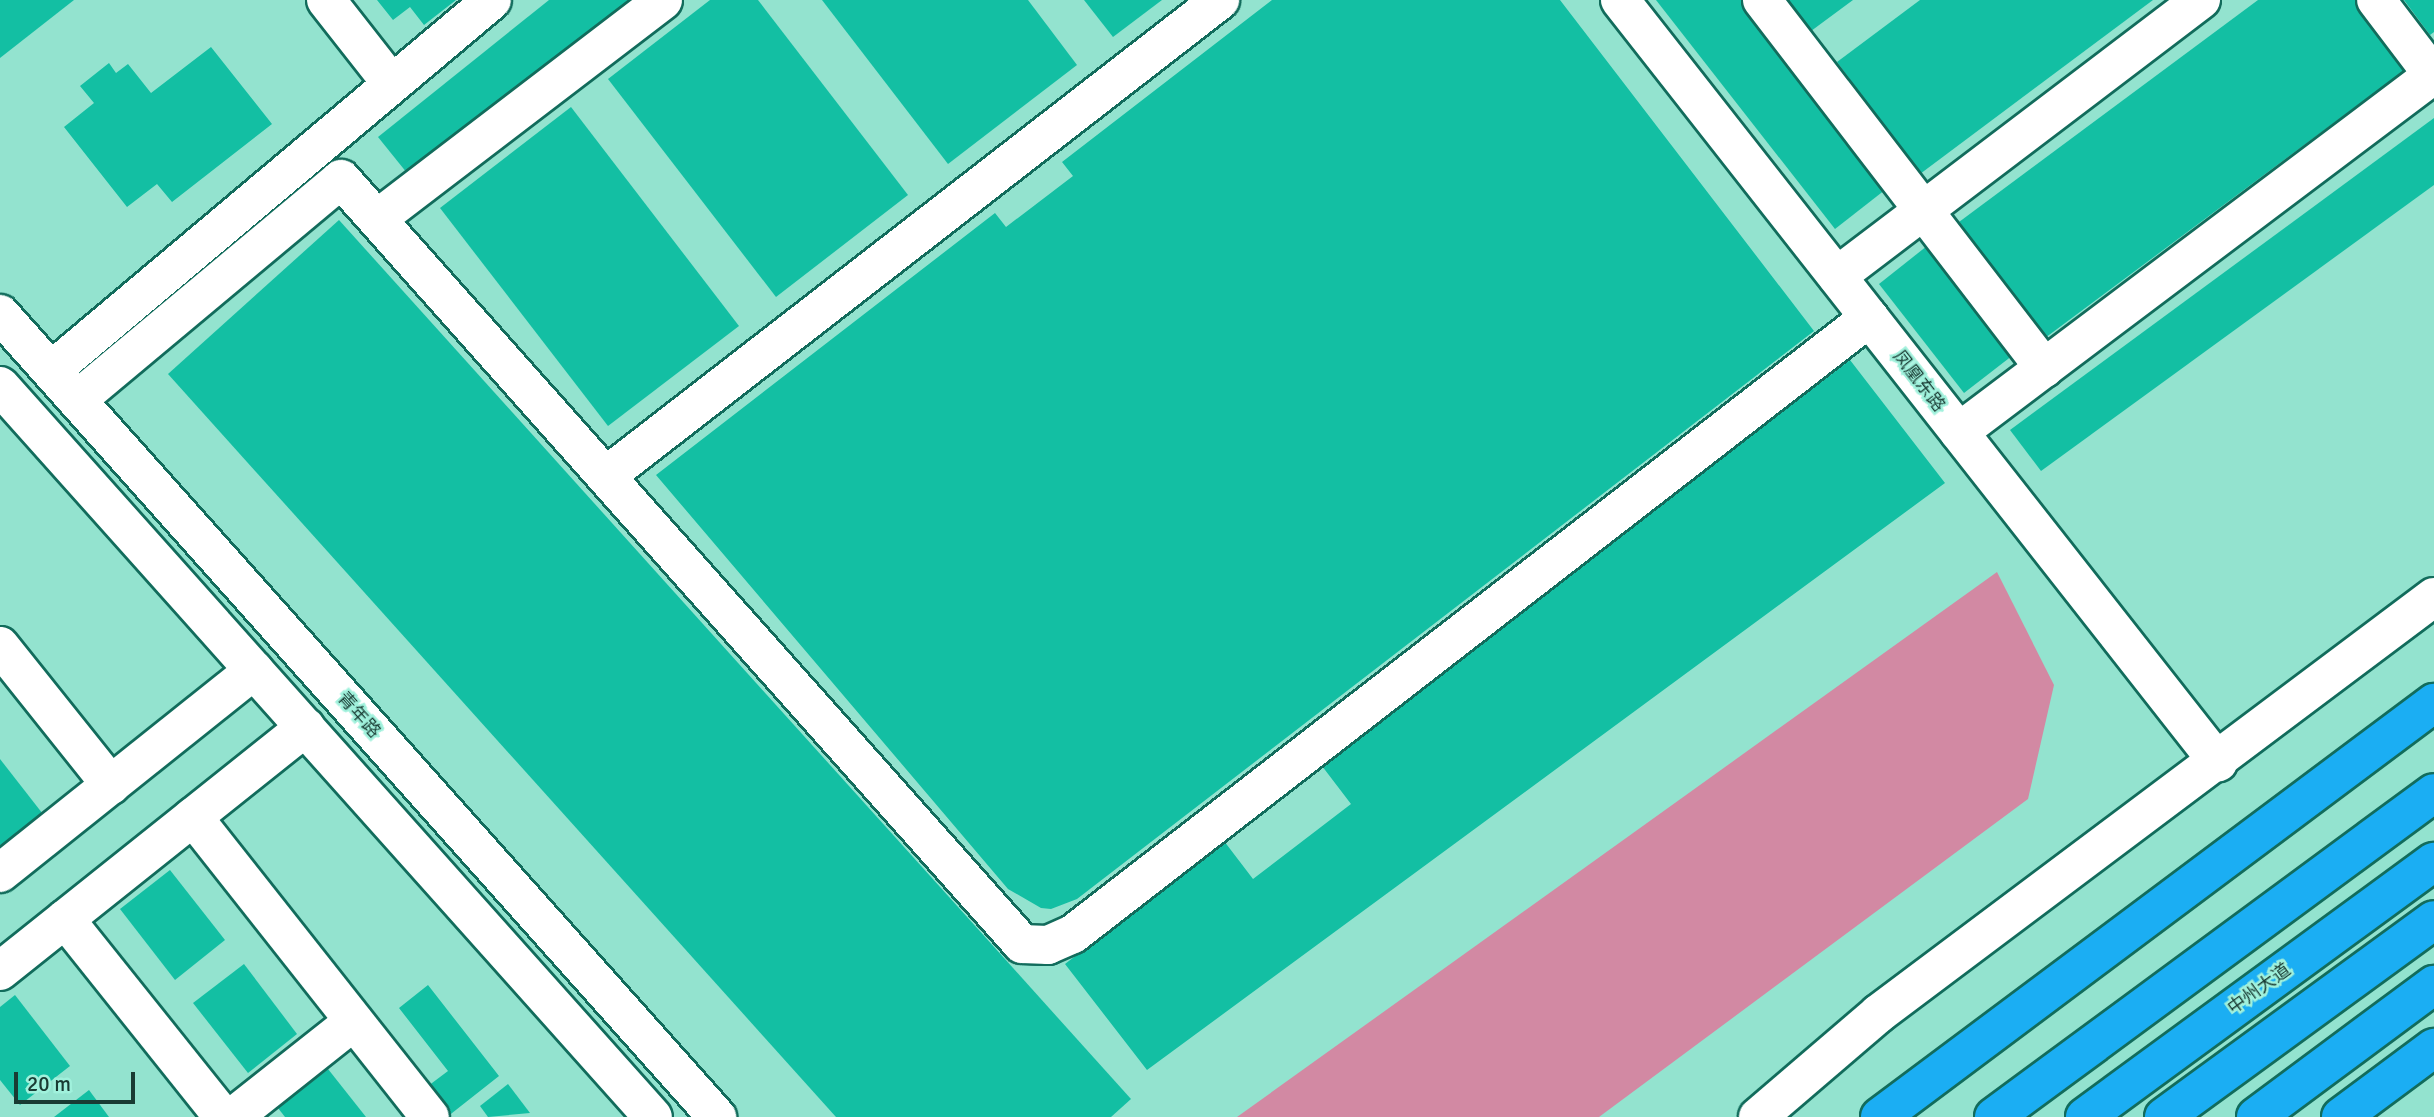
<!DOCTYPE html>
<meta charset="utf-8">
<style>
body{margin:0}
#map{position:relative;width:2434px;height:1117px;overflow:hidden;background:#93e3cf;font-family:Signika,"Noto Sans SC",sans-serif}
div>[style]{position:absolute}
.green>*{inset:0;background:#d289a3}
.building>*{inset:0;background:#13bfa3}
.roads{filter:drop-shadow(2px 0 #126c5c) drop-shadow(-2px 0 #126c5c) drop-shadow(0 2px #126c5c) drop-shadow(0 -2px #126c5c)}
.minor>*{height:38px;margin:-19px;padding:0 19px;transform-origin:19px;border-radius:19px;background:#fff}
.highway>*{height:38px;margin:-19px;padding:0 19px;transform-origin:19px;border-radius:19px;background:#1baef3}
span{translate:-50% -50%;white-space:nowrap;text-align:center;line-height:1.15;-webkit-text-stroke:5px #a0f1dc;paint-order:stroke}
.street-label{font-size:18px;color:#193b33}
.scale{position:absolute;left:14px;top:1072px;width:121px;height:32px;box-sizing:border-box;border:4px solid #193b33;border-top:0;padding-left:9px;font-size:21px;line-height:24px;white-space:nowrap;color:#193b33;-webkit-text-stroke:5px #a0f1dc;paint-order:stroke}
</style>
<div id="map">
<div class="green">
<div style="clip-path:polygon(1997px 572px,2054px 685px,2028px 799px,1599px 1117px,1237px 1117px)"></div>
</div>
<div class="building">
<div style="clip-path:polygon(0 0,74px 0,0 58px)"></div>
<div style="clip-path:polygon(377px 0,456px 0,424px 25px,410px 7px,393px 20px)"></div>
<div style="clip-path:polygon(549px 0,632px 0,407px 173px,378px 137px)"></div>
<div style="clip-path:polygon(710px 0,758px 0,908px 195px,776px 297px,608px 79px)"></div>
<div style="clip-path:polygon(822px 0,1028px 0,1077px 65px,948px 164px)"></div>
<div style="clip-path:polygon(1084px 0,1162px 0,1113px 37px)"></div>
<div style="clip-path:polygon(1272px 0,1560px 0,1814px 331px,1077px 899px,1051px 909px,1041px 908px,1008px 889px,656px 475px,995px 213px,1006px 227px,1073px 176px,1062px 162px)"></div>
<div style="clip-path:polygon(1656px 0,1744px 0,1890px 186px,1835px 229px)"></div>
<div style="clip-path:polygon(1781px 0,1853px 0,1807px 34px)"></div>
<div style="clip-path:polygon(1920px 0,2153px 0,1920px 174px,1837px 62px)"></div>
<div style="clip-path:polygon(2258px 0,2365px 0,2413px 64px,2045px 338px,1959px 222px)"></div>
<div style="clip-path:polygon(2404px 0,2434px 0,2434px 32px,2430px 35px)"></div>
<div style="clip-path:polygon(211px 47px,272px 124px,172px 202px,157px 184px,127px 207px,64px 127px,94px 103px,80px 86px,109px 63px,116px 73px,128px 64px,151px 93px)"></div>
<div style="clip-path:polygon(571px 107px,739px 326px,608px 426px,440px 208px)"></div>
<div style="clip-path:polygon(2434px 118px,2434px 185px,2041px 471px,2010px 430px)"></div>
<div style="clip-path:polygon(339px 220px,1131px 1099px,1111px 1117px,836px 1117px,168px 374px)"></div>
<div style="clip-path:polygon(1932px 242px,2017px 352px,1964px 393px,1879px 284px)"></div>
<div style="clip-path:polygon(1850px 360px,1945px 483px,1147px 1070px,1065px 964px,1224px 841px,1253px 879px,1351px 804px,1322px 766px)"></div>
<div style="clip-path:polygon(0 759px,46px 818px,0 854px)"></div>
<div style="clip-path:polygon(170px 870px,225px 940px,175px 980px,120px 909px)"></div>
<div style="clip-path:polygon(244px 964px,297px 1034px,248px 1073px,193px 1003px)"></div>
<div style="clip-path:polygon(428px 985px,499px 1076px,447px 1117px,424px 1089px,448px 1071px,399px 1008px)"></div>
<div style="clip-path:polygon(15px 995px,70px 1066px,20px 1105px,0 1080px,0 1007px)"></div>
<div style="clip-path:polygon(328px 1069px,366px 1117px,285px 1117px,278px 1108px)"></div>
<div style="clip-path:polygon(508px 1084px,530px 1113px,488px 1117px,480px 1106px)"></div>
<div style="clip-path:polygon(89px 1090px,109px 1117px,54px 1117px)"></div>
</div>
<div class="roads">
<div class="minor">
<div style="left:326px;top:0;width:105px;rotate:51.9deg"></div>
<div style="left:1620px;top:0;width:969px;rotate:51.88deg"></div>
<div style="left:1762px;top:0;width:464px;rotate:52.5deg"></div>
<div style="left:377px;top:219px;width:360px;rotate:-37.4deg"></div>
<div style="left:1837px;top:276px;width:457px;rotate:-37.2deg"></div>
<div style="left:0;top:314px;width:1077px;rotate:48.24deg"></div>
<div style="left:51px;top:371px;width:576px;rotate:-40.07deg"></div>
<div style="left:0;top:386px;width:980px;rotate:48.23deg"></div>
<div style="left:77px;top:400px;width:344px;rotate:-39.9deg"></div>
<div style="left:341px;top:179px;width:1024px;rotate:48.32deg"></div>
<div style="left:1022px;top:944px;width:26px;rotate:2deg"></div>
<div style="left:1048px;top:945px;width:27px;rotate:-24deg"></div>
<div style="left:1073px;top:934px;width:1007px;rotate:-37.74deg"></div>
<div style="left:1959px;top:432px;width:593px;rotate:-36.99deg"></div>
<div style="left:2433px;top:75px;width:94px;rotate:-127.2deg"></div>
<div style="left:606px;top:476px;width:777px;rotate:-37.78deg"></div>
<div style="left:0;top:646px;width:178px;rotate:51.4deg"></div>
<div style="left:193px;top:817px;width:382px;rotate:51.7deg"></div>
<div style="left:0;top:873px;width:325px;rotate:-38.6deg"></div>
<div style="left:65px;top:919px;width:253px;rotate:51.4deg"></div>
<div style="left:0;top:971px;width:391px;rotate:-38.6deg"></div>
<div style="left:233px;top:1117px;width:154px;rotate:-38.4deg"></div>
<div style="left:1758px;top:1117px;width:158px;rotate:-40.6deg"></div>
<div style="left:1878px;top:1014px;width:695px;rotate:-36.87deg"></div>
</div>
<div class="highway">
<div style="left:1880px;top:1117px;width:692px;rotate:-36.77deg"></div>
<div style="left:1994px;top:1117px;width:546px;rotate:-36.37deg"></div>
<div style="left:2085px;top:1117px;width:432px;rotate:-36.2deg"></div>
<div style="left:2164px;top:1117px;width:334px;rotate:-36.1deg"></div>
<div style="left:2256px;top:1117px;width:222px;rotate:-36.6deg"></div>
<div style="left:2341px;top:1117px;width:116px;rotate:-36.6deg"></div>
</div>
</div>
<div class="street-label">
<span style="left:1919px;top:381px;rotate:52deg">凤凰东路</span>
<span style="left:359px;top:715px;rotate:48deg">青年路</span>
<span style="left:2259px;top:989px;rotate:-36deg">中州大道</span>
</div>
<div class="scale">20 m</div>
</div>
